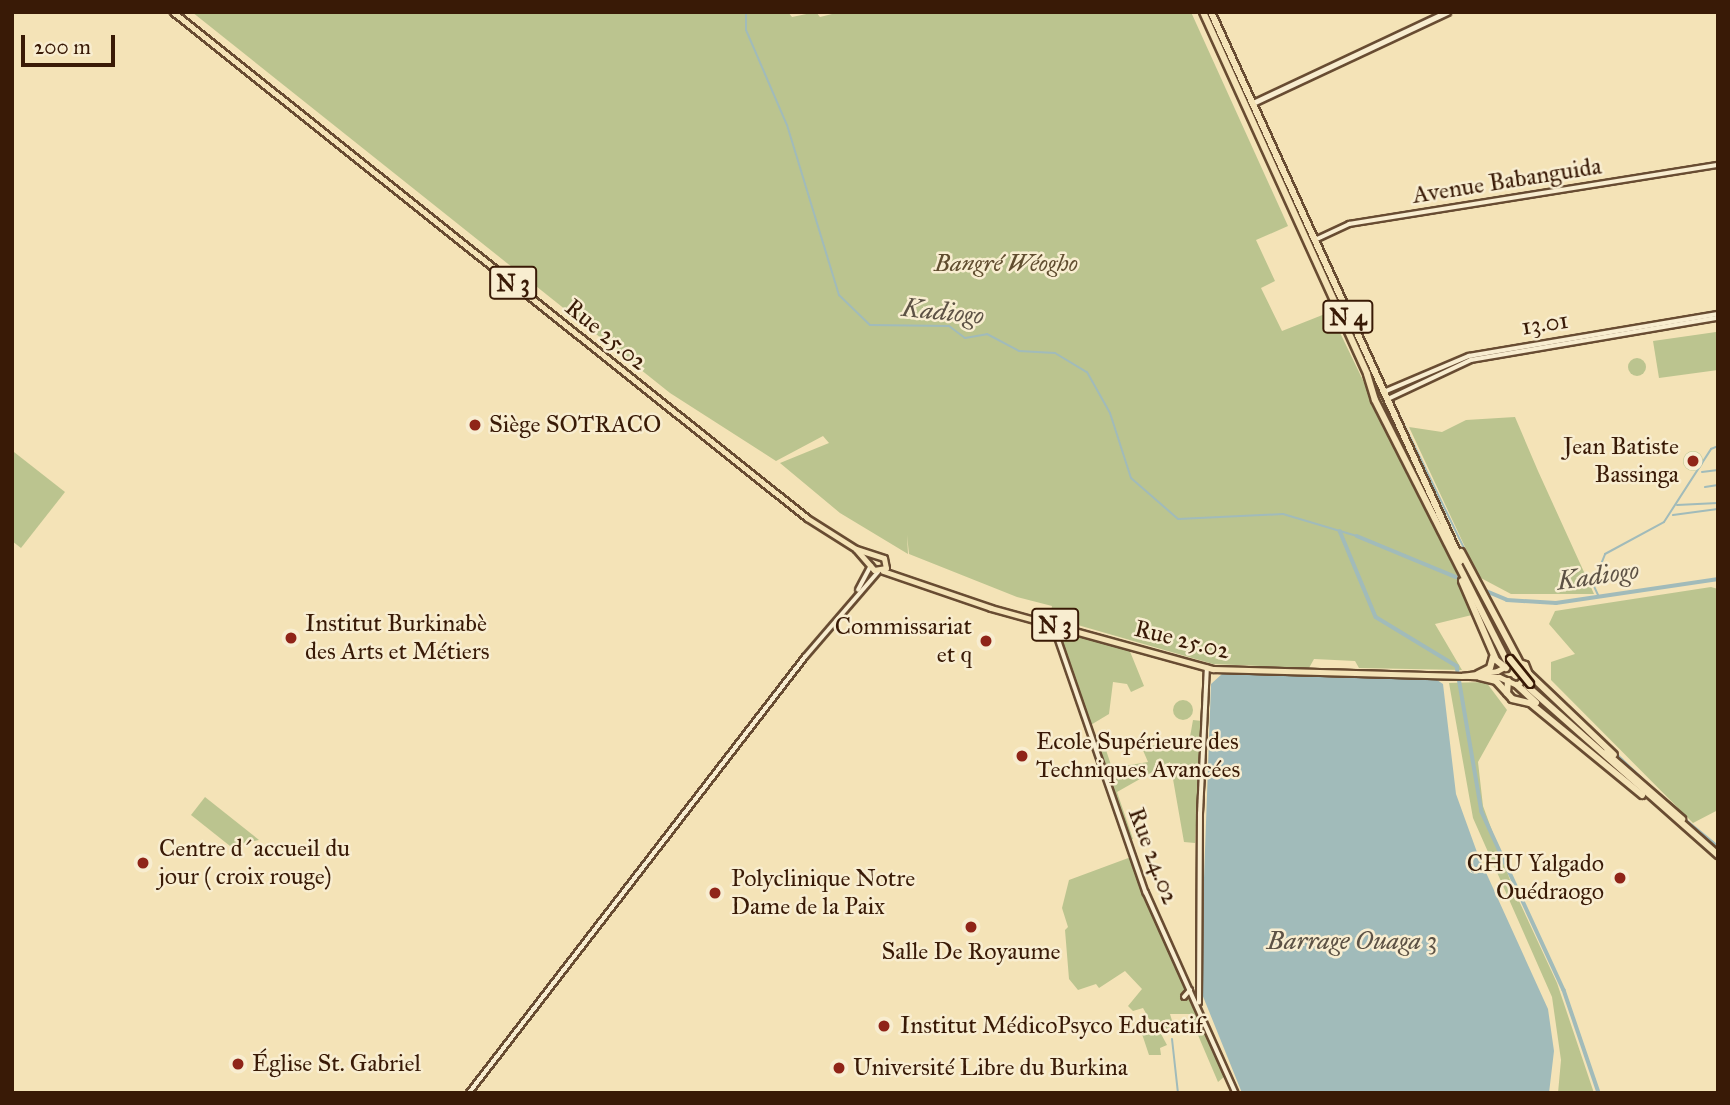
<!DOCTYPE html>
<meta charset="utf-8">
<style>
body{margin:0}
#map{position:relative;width:1730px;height:1105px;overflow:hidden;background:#f4e3b7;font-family:"IM FELL Great Primer",serif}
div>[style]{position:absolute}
.green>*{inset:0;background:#bbc48f}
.round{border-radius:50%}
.water>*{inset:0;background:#a1bbba}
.stream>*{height:2px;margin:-1px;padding:0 1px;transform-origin:1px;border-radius:1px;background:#a1bbba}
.canal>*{height:3.5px;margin:-1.75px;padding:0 1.75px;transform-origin:1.75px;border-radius:1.75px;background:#a1bbba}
.roads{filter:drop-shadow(2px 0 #684c32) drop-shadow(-2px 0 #684c32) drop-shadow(0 2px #684c32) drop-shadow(0 -2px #684c32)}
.tertiary>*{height:3.5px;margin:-1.75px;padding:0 1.75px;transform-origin:1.75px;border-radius:1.75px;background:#f8edd0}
.secondary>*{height:4.5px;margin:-2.25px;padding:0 2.25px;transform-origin:2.25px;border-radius:2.25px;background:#f8edd0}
.primary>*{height:5px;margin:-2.5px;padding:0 2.5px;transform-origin:2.5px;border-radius:2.5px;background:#f4e3b7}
.trunk>*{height:6px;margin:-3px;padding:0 3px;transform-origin:3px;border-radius:3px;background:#f4e3b7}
.bridges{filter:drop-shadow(2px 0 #391a06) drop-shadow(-2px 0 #391a06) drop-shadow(0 2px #391a06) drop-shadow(0 -2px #391a06)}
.trunk-bridge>*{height:6px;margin:-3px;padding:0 3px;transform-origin:3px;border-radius:3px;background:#f4e3b7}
.dots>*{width:19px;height:19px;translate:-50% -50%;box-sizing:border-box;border:4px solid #f8edd0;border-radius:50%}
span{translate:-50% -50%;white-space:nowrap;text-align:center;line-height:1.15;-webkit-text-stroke:5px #f8edd0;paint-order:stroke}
.shield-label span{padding:2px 5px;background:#f8edd0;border:2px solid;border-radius:5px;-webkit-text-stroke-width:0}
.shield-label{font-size:23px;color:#391a06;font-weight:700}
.street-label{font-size:24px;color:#391a06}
.park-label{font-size:24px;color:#604d2f;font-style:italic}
.poi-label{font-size:24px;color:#391a06}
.left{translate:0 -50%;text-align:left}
.right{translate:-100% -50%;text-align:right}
.water-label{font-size:26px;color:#5d5245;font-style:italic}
.frame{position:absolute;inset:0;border:14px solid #391a06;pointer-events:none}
.scale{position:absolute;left:21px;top:35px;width:94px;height:32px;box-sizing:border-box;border:4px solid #391a06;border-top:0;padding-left:9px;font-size:21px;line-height:24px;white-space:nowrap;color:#391a06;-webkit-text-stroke:5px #f8edd0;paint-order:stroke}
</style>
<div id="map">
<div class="green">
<div style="clip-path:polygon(192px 12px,788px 12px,792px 17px,816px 12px,820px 17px,840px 12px,1191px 12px,1288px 226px,1256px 240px,1275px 281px,1261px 288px,1282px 331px,1330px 312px,1476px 614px,1435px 624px,1462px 670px,1359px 668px,1355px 661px,1314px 659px,1309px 668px,1213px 664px,1050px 617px,1052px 606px,1017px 597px,909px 554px,907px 535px,908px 554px,840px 513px,780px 463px,829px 443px,823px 436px,776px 461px,670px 393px)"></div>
<div style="clip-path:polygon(1716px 332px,1718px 370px,1659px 378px,1653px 341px)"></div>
<div class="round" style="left:1628px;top:358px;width:18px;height:18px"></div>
<div style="clip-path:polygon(1515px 417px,1538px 471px,1594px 594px,1511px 594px,1479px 577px,1409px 427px,1442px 432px,1466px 420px)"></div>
<div class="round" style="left:1683px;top:451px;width:20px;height:20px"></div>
<div style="clip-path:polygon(14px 452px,65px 492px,21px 548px,12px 541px)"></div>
<div style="clip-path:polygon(1711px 587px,1718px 589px,1718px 810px,1693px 823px,1551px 680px,1551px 662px,1575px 654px,1549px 624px,1555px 611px)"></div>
<div style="clip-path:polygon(1061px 629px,1129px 649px,1144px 686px,1131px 692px,1127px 684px,1113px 682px,1109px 714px,1089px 726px,1059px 636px)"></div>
<div style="clip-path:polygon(1486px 682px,1507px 710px,1478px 762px,1483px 806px,1513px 888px,1557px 983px,1594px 1093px,1558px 1093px,1561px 1060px,1552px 997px,1473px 818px,1449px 683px)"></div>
<div class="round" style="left:1173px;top:700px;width:20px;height:20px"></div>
<div style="clip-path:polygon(1193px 720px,1202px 721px,1195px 843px,1184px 842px,1170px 762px,1117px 792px,1133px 839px,1128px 841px,1098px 752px,1106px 750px,1112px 768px,1148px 762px,1142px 748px,1190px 737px)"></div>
<div style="clip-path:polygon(205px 797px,259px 840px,230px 846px,191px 815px)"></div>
<div style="clip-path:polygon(1131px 857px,1225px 1076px,1218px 1082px,1189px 1014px,1170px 1014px,1174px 1027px,1160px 1032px,1167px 1045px,1160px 1048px,1161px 1055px,1149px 1055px,1142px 1034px,1153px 1026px,1143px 1008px,1133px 1011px,1128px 1006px,1142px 989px,1125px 971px,1099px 988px,1096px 984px,1078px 990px,1069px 979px,1065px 930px,1068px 927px,1062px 908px,1069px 880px)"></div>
</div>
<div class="water">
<div style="clip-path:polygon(1222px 674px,1437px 680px,1443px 684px,1456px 794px,1478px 855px,1548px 1009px,1554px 1051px,1549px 1093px,1242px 1093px,1200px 989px,1211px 684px)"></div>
</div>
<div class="stream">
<div style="left:746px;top:12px;width:18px;rotate:90deg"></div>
<div style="left:746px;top:30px;width:103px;rotate:66.7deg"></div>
<div style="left:787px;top:125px;width:178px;rotate:73deg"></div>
<div style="left:839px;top:295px;width:43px;rotate:44.1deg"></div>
<div style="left:870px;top:325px;width:79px;rotate:0.7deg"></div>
<div style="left:949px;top:326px;width:20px;rotate:37deg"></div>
<div style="left:965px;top:338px;width:22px;rotate:-10deg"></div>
<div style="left:987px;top:334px;width:36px;rotate:28deg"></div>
<div style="left:1019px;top:351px;width:36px;rotate:3deg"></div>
<div style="left:1055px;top:353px;width:37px;rotate:31deg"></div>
<div style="left:1087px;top:372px;width:47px;rotate:60.7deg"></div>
<div style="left:1110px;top:413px;width:68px;rotate:72.1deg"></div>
<div style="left:1131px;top:478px;width:62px;rotate:41.1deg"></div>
<div style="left:1178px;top:519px;width:105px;rotate:-2.7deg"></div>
<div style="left:1283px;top:514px;width:77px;rotate:16.6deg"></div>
<div style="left:1215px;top:12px;width:11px;rotate:63deg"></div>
<div style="left:1394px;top:404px;width:190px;rotate:64.1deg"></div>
<div style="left:1702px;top:472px;width:16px;rotate:-7deg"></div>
<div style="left:1705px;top:487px;width:13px;rotate:-9deg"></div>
<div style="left:1677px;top:505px;width:41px;rotate:-2.8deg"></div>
<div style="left:1673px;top:515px;width:45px;rotate:-7.6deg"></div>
<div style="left:1599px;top:597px;width:14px;rotate:-115deg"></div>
<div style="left:1593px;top:584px;width:32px;rotate:-68deg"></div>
<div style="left:1605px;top:554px;width:67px;rotate:-28.5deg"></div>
<div style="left:1664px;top:522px;width:87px;rotate:-57.2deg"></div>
<div style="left:1711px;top:449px;width:8px;rotate:-23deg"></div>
<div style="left:1541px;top:679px;width:10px;rotate:53deg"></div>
<div style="left:1606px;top:744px;width:54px;rotate:43.5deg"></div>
<div style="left:1685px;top:819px;width:43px;rotate:39.3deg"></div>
<div style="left:1172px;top:1039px;width:54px;rotate:83.7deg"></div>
</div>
<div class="canal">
<div style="left:1340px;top:531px;width:93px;rotate:67.3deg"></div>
<div style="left:1376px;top:617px;width:95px;rotate:31.2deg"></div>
<div style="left:1457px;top:666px;width:148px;rotate:80.3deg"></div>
<div style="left:1482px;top:812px;width:196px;rotate:65.3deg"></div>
<div style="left:1564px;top:990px;width:109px;rotate:71.2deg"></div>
<div style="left:1357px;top:536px;width:107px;rotate:22.5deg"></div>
<div style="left:1484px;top:590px;width:25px;rotate:23deg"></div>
<div style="left:1507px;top:600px;width:49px;rotate:3.5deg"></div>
<div style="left:1556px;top:603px;width:164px;rotate:-8.4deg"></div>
</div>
<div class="roads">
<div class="tertiary">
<div style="left:1315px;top:240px;width:38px;rotate:-25deg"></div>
<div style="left:1349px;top:224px;width:374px;rotate:-9.1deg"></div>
<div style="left:1384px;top:392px;width:92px;rotate:-23deg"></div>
<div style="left:1469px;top:356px;width:253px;rotate:-9.6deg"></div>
<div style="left:1388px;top:399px;width:92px;rotate:-25.2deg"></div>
<div style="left:1471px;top:360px;width:251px;rotate:-9.7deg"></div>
<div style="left:858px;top:590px;width:27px;rotate:-62deg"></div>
<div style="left:1054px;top:627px;width:281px;rotate:70.9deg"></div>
<div style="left:1146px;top:892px;width:220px;rotate:65.9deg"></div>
<div style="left:1184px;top:997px;width:9px;rotate:-49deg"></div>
<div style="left:1199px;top:1003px;width:189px;rotate:-89.7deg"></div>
<div style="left:1200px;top:814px;width:146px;rotate:-87.3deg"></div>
<div style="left:469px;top:1093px;width:550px;rotate:-52.38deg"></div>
<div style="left:805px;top:657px;width:112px;rotate:-49.3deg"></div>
</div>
<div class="secondary">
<div style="left:1255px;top:102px;width:212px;rotate:-25.1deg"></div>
</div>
<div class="primary">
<div style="left:173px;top:12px;width:811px;rotate:38.59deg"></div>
<div style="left:807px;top:518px;width:58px;rotate:32.3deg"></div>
<div style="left:856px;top:549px;width:29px;rotate:18deg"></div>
<div style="left:884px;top:558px;width:10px;rotate:79deg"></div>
<div style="left:886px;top:568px;width:12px;rotate:171deg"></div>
<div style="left:874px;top:570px;width:28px;rotate:-131deg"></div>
<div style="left:883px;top:571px;width:114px;rotate:18.9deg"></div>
<div style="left:991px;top:608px;width:230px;rotate:15.4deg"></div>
<div style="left:1213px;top:669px;width:249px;rotate:1.6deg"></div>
<div style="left:1462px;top:676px;width:35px;rotate:-8deg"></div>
<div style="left:1497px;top:671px;width:21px;rotate:-28deg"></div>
<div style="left:1516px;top:661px;width:9px;rotate:18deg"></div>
<div style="left:1525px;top:664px;width:11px;rotate:68deg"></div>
<div style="left:1529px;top:674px;width:16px;rotate:137deg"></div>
<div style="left:1517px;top:685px;width:20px;rotate:-156deg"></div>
<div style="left:1499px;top:677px;width:37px;rotate:-178deg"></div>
</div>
<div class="trunk">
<div style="left:1203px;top:12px;width:397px;rotate:65.6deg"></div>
<div style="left:1367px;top:374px;width:27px;rotate:73deg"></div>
<div style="left:1375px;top:400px;width:292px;rotate:63.2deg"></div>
<div style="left:1211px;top:12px;width:603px;rotate:65.52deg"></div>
<div style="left:1461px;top:552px;width:123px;rotate:62deg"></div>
<div style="left:1462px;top:581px;width:86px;rotate:66.7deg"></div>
<div style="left:1496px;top:660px;width:13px;rotate:39deg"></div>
<div style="left:1478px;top:674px;width:13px;rotate:-27deg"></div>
<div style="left:1490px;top:668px;width:11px;rotate:-75deg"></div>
<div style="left:1529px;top:674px;width:117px;rotate:43.6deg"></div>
<div style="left:1480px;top:677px;width:16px;rotate:14deg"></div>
<div style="left:1496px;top:681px;width:24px;rotate:48deg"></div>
<div style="left:1512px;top:699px;width:18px;rotate:13deg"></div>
<div style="left:1530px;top:703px;width:145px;rotate:39.4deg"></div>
<div style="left:1517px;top:685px;width:26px;rotate:43deg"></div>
<div style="left:1527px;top:686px;width:255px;rotate:41.5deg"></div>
<div style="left:1507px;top:693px;width:12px;rotate:-85deg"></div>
<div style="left:1606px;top:753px;width:101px;rotate:41deg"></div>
</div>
</div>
<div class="bridges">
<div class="trunk-bridge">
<div style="left:1510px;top:659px;width:32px;rotate:51deg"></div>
</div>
</div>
<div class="dots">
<div style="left:475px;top:425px;background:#8f2418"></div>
<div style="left:1693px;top:461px;background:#8f2418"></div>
<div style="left:291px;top:638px;background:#8f2418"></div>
<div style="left:986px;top:641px;background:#8f2418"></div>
<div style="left:1022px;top:756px;background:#8f2418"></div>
<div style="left:143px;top:863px;background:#8f2418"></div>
<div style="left:1620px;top:878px;background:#8f2418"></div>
<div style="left:715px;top:893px;background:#8f2418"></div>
<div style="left:971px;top:927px;background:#8f2418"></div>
<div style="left:884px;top:1026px;background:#8f2418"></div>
<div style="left:238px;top:1064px;background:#8f2418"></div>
<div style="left:839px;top:1068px;background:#8f2418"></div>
</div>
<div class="shield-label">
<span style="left:513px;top:283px">N 3</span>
<span style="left:1348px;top:317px">N 4</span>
<span style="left:1055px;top:625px">N 3</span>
</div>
<div class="street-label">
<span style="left:1507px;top:181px;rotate:-9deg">Avenue Babanguida</span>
<span style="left:1545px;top:324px;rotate:-9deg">13.01</span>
<span style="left:606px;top:335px;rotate:39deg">Rue 25.02</span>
<span style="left:1182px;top:640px;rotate:14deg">Rue 25.02</span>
<span style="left:1153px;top:856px;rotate:69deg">Rue 24.02</span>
</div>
<div class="park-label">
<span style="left:1006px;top:264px">Bangré Wéogho</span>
</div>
<div class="poi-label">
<span class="left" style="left:489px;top:425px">Siège SOTRACO</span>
<span class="right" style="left:1679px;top:461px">Jean Batiste<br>Bassinga</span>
<span class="left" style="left:305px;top:638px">Institut Burkinabè<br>des Arts et Métiers</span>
<span class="right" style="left:972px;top:641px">Commissariat<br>et q</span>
<span class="left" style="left:1036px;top:756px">Ecole Supérieure des<br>Techniques Avancées</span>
<span class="left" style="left:159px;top:863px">Centre d´accueil du<br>jour ( croix rouge)</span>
<span class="right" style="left:1604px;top:878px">CHU Yalgado<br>Ouédraogo</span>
<span class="left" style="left:731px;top:893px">Polyclinique Notre<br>Dame de la Paix</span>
<span style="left:971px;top:952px">Salle De Royaume</span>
<span class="left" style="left:900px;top:1026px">Institut MédicoPsyco Educatif</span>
<span class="left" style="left:252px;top:1064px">Église St. Gabriel</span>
<span class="left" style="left:853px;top:1068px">Université Libre du Burkina</span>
</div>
<div class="water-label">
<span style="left:943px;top:312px;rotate:6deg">Kadiogo</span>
<span style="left:1598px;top:576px;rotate:-8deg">Kadiogo</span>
<span style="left:1352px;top:941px">Barrage Ouaga 3</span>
</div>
<div class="frame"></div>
<div class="scale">200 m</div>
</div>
